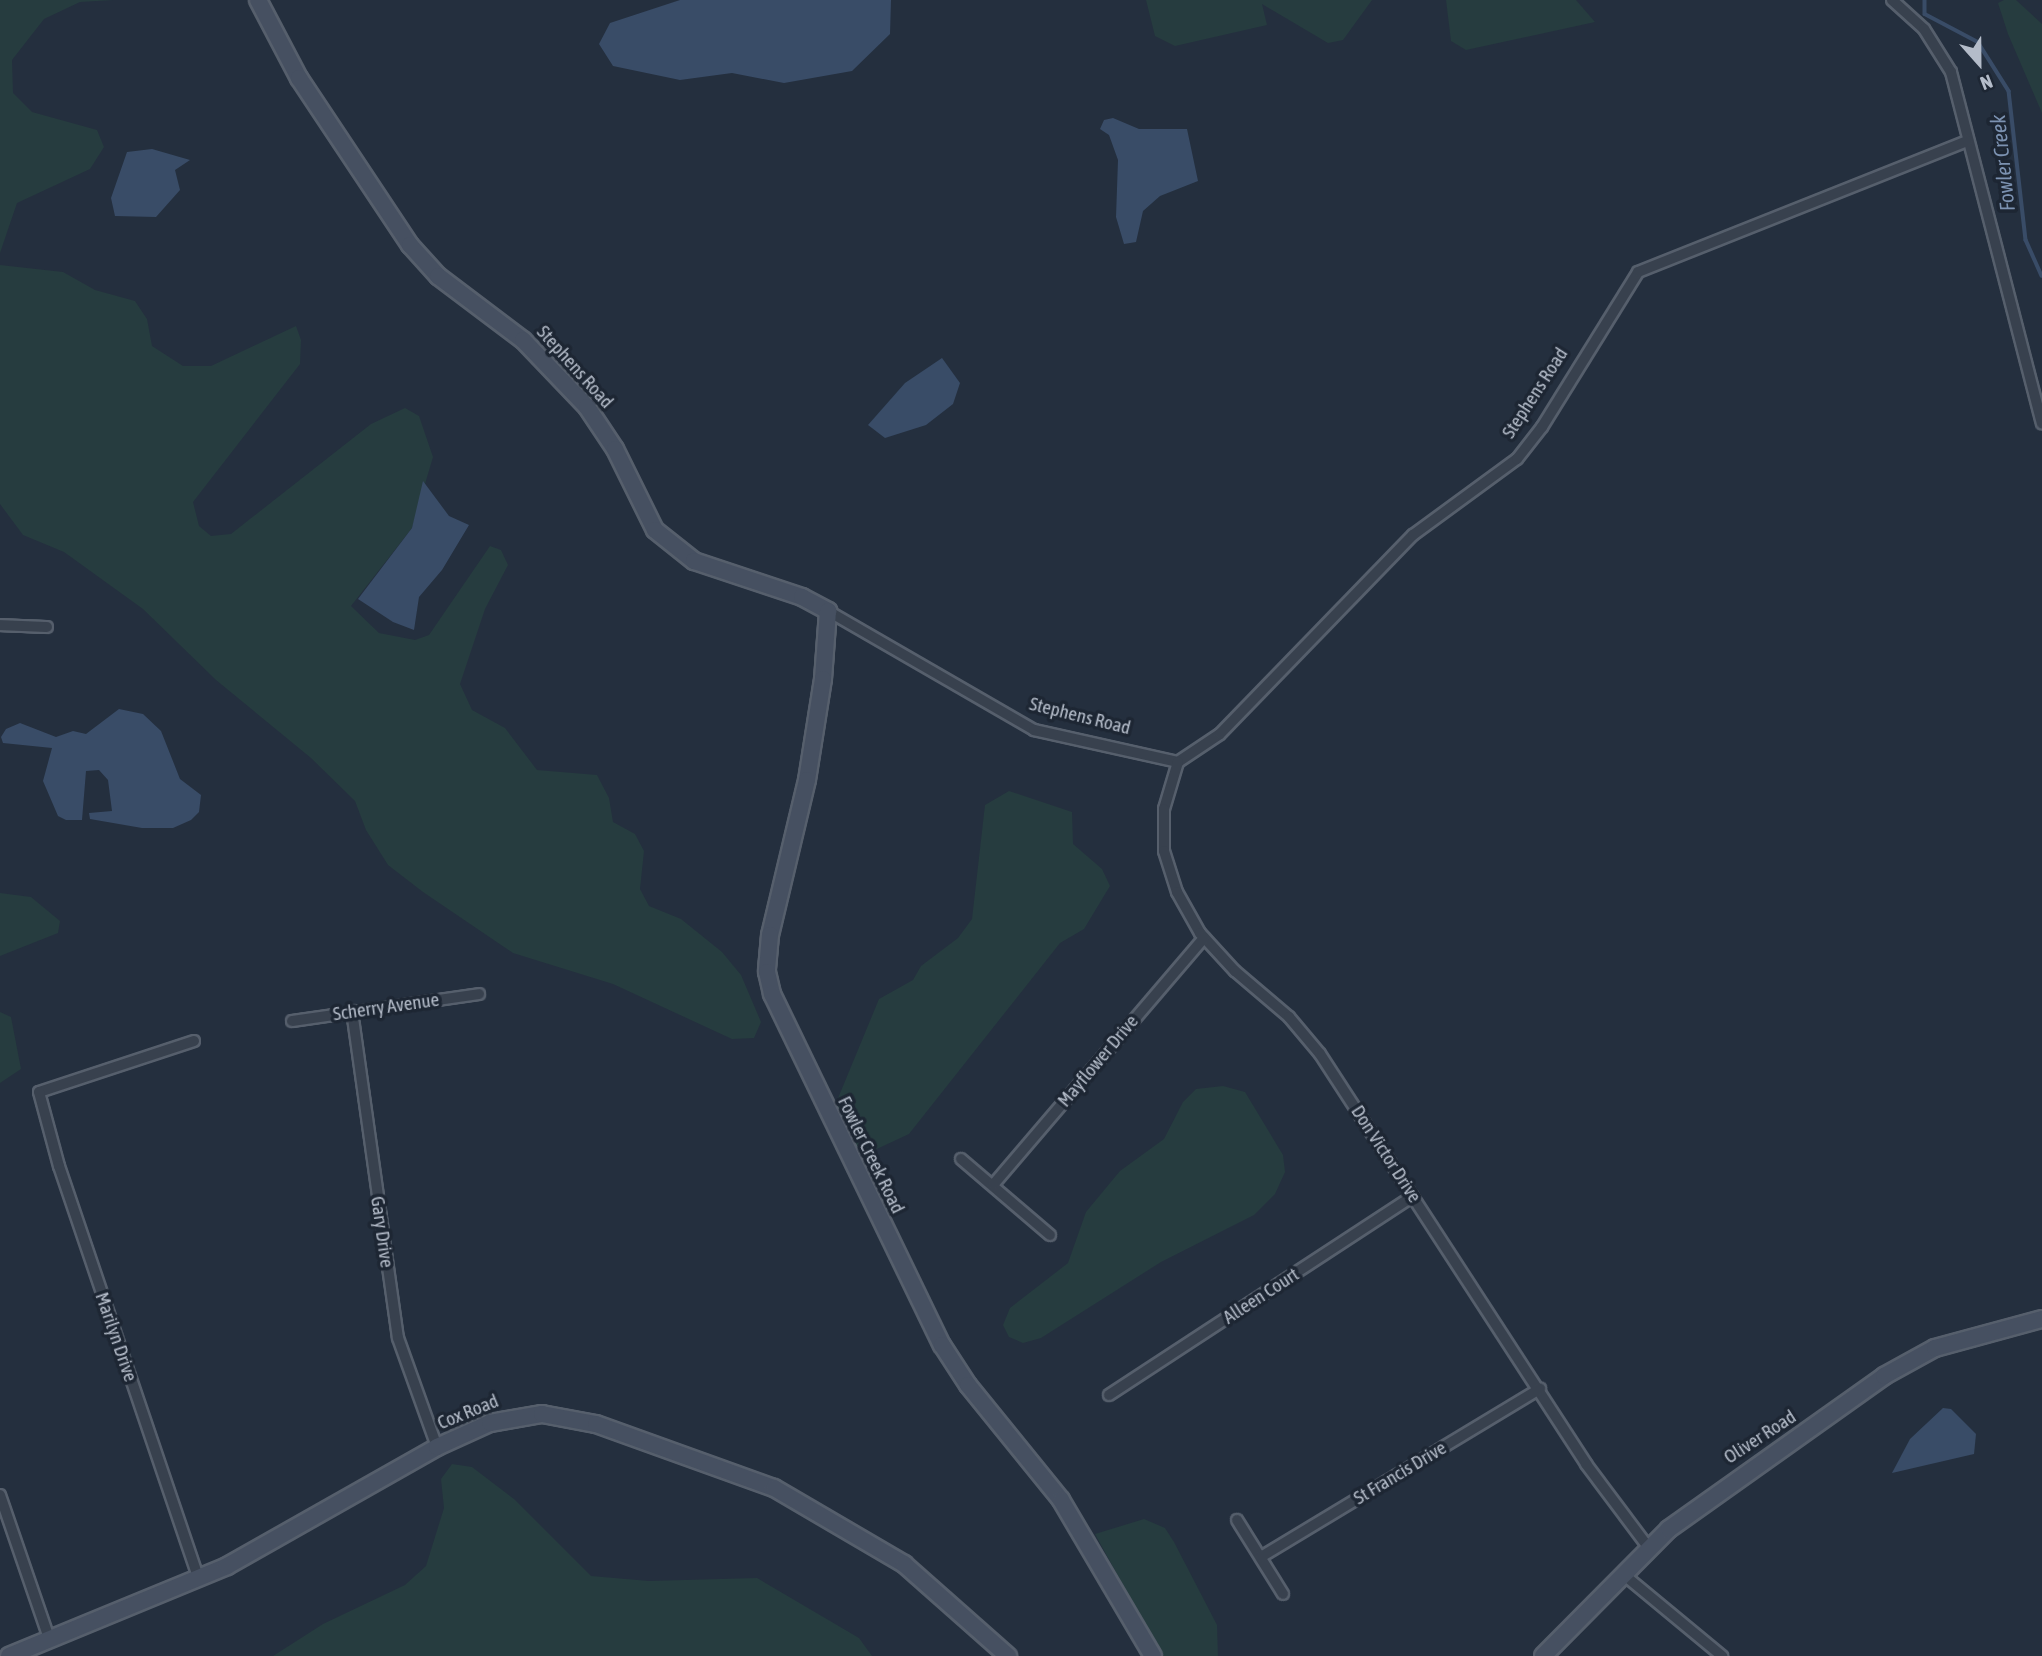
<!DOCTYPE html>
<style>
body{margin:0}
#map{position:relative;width:2042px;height:1656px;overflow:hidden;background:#242f3e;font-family:"Asap Condensed",sans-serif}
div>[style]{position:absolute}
.green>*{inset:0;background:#263c3f}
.water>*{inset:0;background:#394c67}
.stream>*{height:3.5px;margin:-1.75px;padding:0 1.75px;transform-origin:1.75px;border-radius:1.75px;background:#394c67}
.roads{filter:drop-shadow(2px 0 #565f6c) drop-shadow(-2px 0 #565f6c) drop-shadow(0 2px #565f6c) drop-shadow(0 -2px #565f6c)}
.street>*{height:10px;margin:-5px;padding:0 5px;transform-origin:5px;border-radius:5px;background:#38414e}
.secondary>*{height:16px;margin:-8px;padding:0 8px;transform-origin:8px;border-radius:8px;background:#465061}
span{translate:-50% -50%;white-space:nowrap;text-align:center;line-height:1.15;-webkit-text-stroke:7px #1d2633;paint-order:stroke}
.street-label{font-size:19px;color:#b4bcc9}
.water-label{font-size:21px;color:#7c92b1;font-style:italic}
.north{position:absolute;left:1944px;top:28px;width:70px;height:70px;-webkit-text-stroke:5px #1d2633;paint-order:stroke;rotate:159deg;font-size:19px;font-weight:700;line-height:28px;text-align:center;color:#b4bcc9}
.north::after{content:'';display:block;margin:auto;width:24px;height:32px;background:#b4bcc9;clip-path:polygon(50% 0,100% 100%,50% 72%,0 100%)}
</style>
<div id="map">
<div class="green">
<div style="clip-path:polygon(0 0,114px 0,80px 2px,44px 19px,12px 60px,13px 93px,32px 112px,97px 130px,104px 147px,90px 169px,17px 203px,0 253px)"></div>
<div style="clip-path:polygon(1146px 0,1372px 0,1343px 40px,1328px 43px,1262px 4px,1267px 25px,1175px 46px,1155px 36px)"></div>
<div style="clip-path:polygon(1446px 0,1576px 0,1595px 22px,1466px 50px,1451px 41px)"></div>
<div style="clip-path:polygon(2004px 0,2016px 0,2042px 24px,2042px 113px,2008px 34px,1998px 3px)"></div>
<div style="clip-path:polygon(0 265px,63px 272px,95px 290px,135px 301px,147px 319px,152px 346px,183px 366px,211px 366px,296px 326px,301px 340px,300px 364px,193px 502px,199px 526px,211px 536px,231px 534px,371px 424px,405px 408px,419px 416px,433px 457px,412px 528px,351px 606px,379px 633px,415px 640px,429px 635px,490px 546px,501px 550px,508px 565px,485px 609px,460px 684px,472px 710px,505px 728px,537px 770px,597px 775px,609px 798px,613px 822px,635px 834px,644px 851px,640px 889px,649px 906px,681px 919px,722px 952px,741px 975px,761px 1022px,754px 1038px,732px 1039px,613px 984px,513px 953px,423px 892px,388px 865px,366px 830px,355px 801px,311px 758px,216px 680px,143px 609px,64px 552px,23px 535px,0 504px)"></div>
<div style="clip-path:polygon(1009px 791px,1072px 812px,1073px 844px,1102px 869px,1110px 886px,1084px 929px,1060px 943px,909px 1134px,851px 1161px,832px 1123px,836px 1103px,879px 999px,913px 980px,921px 966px,958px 938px,972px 919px,985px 805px)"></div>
<div style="clip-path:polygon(0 893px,31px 897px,60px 921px,58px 933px,0 956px)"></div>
<div style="clip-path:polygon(0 1012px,11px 1017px,21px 1069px,0 1083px)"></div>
<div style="clip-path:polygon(1223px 1086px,1245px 1092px,1283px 1155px,1285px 1172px,1275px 1194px,1254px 1215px,1161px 1262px,1041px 1338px,1023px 1343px,1009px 1337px,1003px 1325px,1010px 1308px,1068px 1263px,1086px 1212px,1120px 1171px,1164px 1139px,1183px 1102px,1196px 1089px)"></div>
<div style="clip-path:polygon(452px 1464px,472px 1467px,514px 1499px,591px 1576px,649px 1581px,757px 1578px,859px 1638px,872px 1656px,273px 1656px,323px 1624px,405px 1585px,426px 1566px,444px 1508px,441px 1479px)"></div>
<div style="clip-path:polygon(1144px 1519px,1165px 1528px,1174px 1542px,1217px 1625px,1218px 1656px,1162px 1656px,1095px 1534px)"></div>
</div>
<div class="water">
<div style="clip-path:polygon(680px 0,891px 0,890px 34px,852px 71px,784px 83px,732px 73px,680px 80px,613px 66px,599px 44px,610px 23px)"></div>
<div style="clip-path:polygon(1113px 118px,1139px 129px,1187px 129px,1198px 181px,1160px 196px,1143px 211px,1136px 242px,1124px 244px,1116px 217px,1118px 160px,1109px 135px,1100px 129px,1104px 120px)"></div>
<div style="clip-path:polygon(152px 149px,190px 160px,175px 170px,180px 190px,156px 217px,115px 216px,111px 198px,127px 152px)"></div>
<div style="clip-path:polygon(942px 358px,960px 383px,953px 404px,926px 425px,885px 438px,868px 425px,905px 383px)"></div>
<div style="clip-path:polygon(423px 481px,449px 516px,469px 525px,442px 570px,419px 597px,414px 630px,393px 622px,358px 599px,412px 528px)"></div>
<div style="clip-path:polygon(119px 709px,143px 714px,161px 731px,180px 779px,201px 795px,199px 812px,191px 820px,173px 828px,142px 828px,90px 819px,89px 813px,112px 811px,108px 780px,99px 770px,86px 771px,82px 820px,66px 820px,58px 816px,43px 781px,52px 748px,3px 743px,1px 737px,6px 729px,20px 723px,56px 737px,73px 731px,86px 734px)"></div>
<div style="clip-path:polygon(1943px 1408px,1951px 1409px,1976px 1434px,1974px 1454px,1892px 1473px,1910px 1439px)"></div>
</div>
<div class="stream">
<div style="left:1925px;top:0;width:14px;rotate:90deg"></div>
<div style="left:1925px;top:14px;width:60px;rotate:27.8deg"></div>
<div style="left:1978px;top:42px;width:58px;rotate:57.7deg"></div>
<div style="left:2009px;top:91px;width:150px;rotate:83.5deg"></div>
<div style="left:2026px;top:240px;width:39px;rotate:66deg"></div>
</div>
<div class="roads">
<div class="street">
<div style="left:1892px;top:0;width:43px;rotate:42.2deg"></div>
<div style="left:1924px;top:29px;width:51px;rotate:57.9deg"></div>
<div style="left:1951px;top:72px;width:363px;rotate:75.5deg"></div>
<div style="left:828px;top:611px;width:238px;rotate:30deg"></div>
<div style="left:1034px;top:730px;width:148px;rotate:12.5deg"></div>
<div style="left:1178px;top:762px;width:50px;rotate:-33.7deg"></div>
<div style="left:1220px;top:734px;width:277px;rotate:-45.9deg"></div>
<div style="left:1413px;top:535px;width:129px;rotate:-36.2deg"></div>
<div style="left:1517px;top:459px;width:41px;rotate:-52deg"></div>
<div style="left:1542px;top:427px;width:182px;rotate:-58.2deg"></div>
<div style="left:1638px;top:272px;width:355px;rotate:-21.7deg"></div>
<div style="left:0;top:625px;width:47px;rotate:2.4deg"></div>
<div style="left:1178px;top:762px;width:49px;rotate:106.6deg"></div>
<div style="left:1164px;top:809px;width:42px;rotate:90deg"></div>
<div style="left:1164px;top:851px;width:43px;rotate:72.4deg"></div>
<div style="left:1177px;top:892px;width:47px;rotate:60.7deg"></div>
<div style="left:1200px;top:933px;width:52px;rotate:47.4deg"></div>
<div style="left:1235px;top:971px;width:71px;rotate:40.4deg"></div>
<div style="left:1289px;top:1017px;width:48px;rotate:50deg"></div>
<div style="left:1320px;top:1054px;width:489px;rotate:57deg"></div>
<div style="left:1586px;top:1464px;width:104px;rotate:53.2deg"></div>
<div style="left:352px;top:1011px;width:330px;rotate:82deg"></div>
<div style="left:398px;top:1338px;width:116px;rotate:70.3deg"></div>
<div style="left:292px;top:1021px;width:189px;rotate:-8.2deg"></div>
<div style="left:194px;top:1041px;width:163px;rotate:161.8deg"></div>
<div style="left:39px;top:1092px;width:77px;rotate:74.9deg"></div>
<div style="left:59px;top:1166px;width:436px;rotate:71.3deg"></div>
<div style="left:961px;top:1159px;width:117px;rotate:40.5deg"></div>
<div style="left:993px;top:1185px;width:325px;rotate:-49.5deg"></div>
<div style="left:1109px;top:1395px;width:363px;rotate:-33.2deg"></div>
<div style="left:0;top:1495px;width:151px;rotate:71.1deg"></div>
<div style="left:1237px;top:1520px;width:87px;rotate:58.1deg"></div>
<div style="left:1261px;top:1557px;width:326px;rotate:-31.1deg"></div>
<div style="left:1623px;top:1574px;width:129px;rotate:39.6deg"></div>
</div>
<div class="secondary">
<div style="left:258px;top:0;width:88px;rotate:62.3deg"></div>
<div style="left:299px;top:78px;width:201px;rotate:56.4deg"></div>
<div style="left:410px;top:245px;width:42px;rotate:47.9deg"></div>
<div style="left:438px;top:276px;width:106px;rotate:37deg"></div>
<div style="left:523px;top:340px;width:93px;rotate:46.3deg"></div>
<div style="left:587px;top:407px;width:50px;rotate:56.3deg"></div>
<div style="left:615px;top:449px;width:90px;rotate:63.7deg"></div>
<div style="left:655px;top:530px;width:50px;rotate:38.5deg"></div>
<div style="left:694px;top:561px;width:114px;rotate:18.4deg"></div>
<div style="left:802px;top:597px;width:30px;rotate:28deg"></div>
<div style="left:828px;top:611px;width:68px;rotate:94.2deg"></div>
<div style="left:823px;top:679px;width:102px;rotate:99deg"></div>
<div style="left:807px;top:780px;width:159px;rotate:103.4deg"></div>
<div style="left:770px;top:935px;width:37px;rotate:95deg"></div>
<div style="left:767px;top:972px;width:23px;rotate:77deg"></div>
<div style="left:772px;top:994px;width:390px;rotate:64.2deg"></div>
<div style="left:942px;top:1345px;width:48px;rotate:57deg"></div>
<div style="left:968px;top:1385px;width:148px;rotate:51deg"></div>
<div style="left:1061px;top:1500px;width:181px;rotate:59.5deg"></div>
<div style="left:9px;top:1656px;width:236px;rotate:-22.4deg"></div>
<div style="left:227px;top:1566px;width:241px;rotate:-29.5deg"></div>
<div style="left:437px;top:1447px;width:58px;rotate:-24.4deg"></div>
<div style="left:490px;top:1423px;width:53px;rotate:-9.8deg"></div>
<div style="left:542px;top:1414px;width:55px;rotate:10.5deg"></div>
<div style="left:596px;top:1424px;width:189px;rotate:19.8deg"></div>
<div style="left:774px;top:1488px;width:151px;rotate:30.3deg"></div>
<div style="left:904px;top:1564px;width:139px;rotate:41.5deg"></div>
<div style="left:1543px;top:1656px;width:179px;rotate:-45.2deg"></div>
<div style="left:1669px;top:1529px;width:264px;rotate:-35.4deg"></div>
<div style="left:1884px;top:1376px;width:58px;rotate:-28.8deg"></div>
<div style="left:1935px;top:1348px;width:111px;rotate:-15.2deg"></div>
</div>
</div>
<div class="street-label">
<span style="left:575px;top:367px;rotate:48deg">Stephens Road</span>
<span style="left:1535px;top:393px;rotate:-57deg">Stephens Road</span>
<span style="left:1080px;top:716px;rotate:14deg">Stephens Road</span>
<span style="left:386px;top:1007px;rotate:-8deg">Scherry Avenue</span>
<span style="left:1098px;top:1061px;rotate:-50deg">Mayflower Drive</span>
<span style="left:1386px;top:1154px;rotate:57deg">Don Victor Drive</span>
<span style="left:871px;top:1155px;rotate:64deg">Fowler Creek Road</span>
<span style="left:382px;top:1232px;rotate:82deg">Gary Drive</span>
<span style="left:1261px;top:1296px;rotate:-33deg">Alleen Court</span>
<span style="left:116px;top:1337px;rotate:71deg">Marilyn Drive</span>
<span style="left:468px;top:1412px;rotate:-22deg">Cox Road</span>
<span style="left:1760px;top:1437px;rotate:-33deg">Oliver Road</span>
<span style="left:1400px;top:1473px;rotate:-31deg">St Francis Drive</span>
</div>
<div class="water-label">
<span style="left:2002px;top:163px;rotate:-96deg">Fowler Creek</span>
</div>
<div class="north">N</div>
</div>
